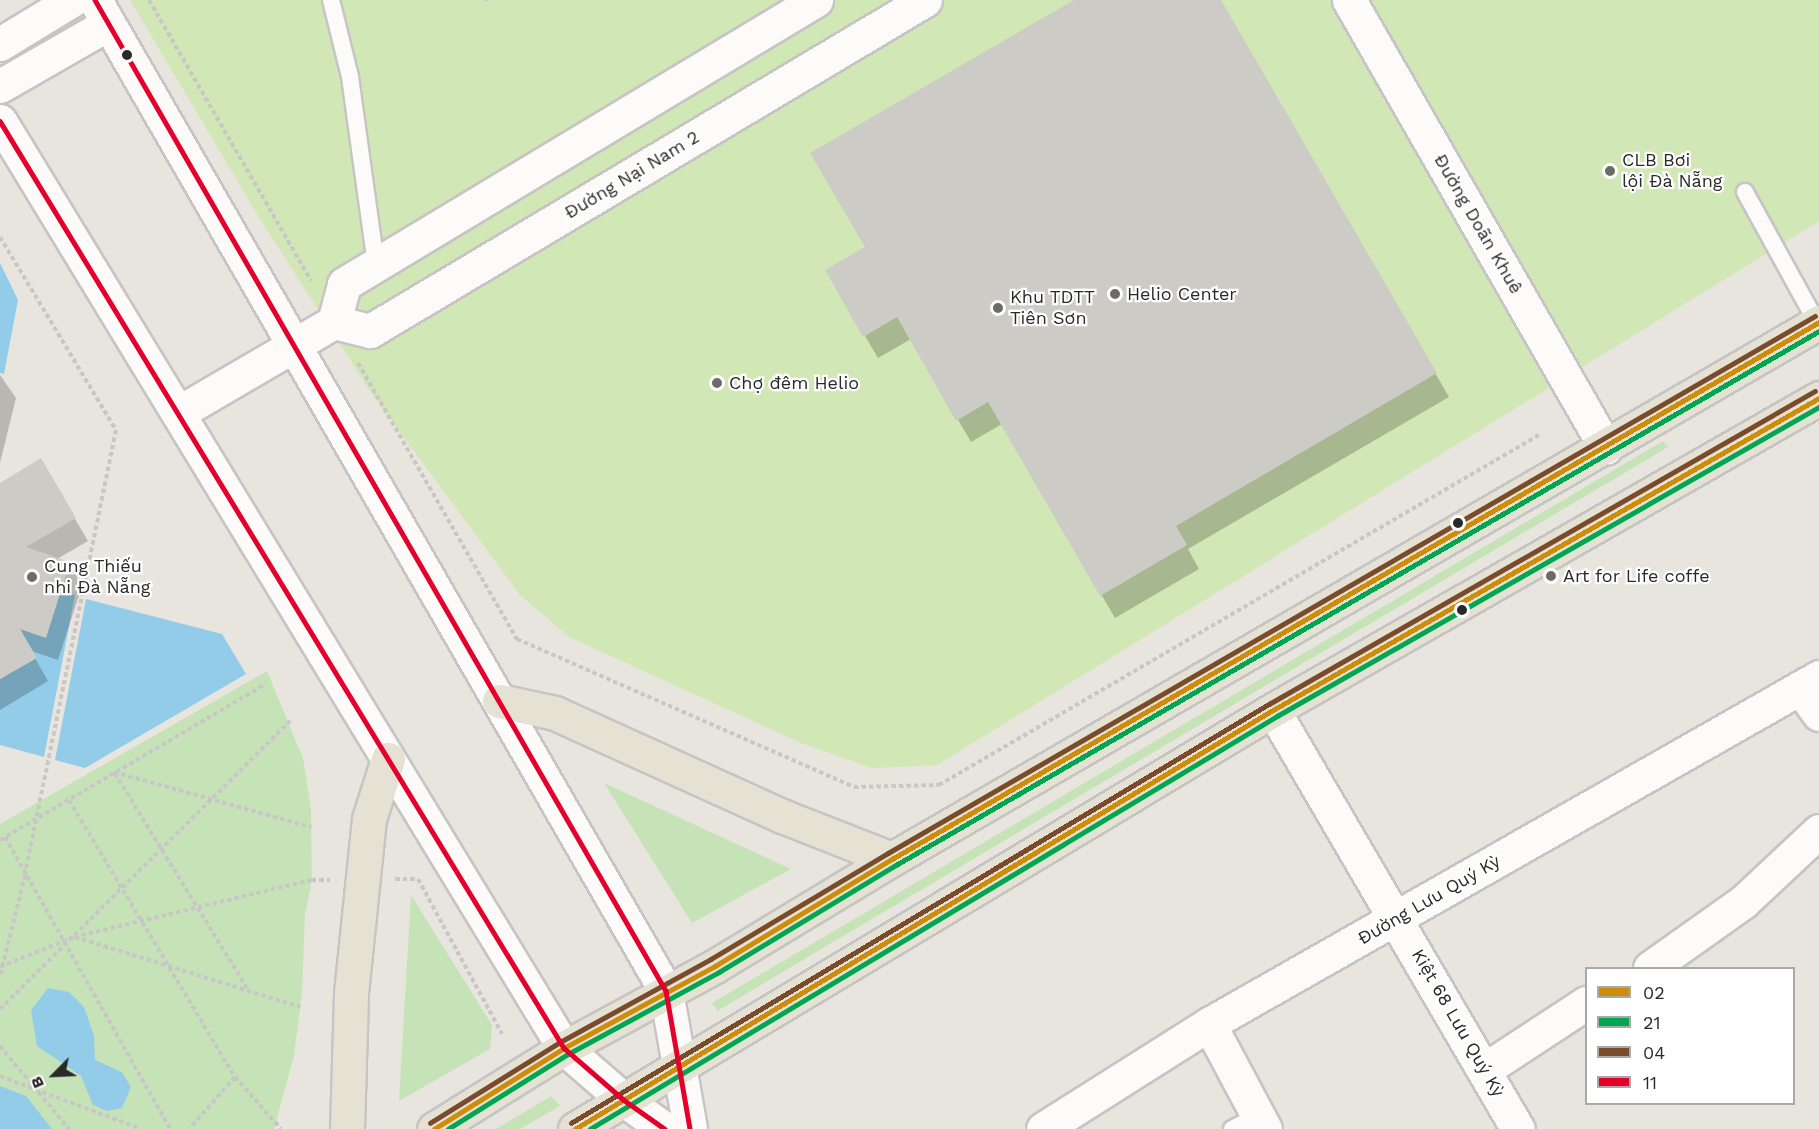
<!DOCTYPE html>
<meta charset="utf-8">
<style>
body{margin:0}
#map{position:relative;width:1819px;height:1129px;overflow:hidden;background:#e8e5de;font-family:"Work Sans",sans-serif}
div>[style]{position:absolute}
.green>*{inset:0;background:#c6e3b8}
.pitch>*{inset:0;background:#d1e7b5}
.water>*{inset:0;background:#93cce8}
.shadow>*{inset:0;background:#0003}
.building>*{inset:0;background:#cdcbc5}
.path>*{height:4px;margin-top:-2px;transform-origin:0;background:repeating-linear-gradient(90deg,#c8c7c6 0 4.5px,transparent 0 7.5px)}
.roads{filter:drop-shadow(2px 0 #c6c4c4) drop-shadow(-2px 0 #c6c4c4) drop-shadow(0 2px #c6c4c4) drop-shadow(0 -2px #c6c4c4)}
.lane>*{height:16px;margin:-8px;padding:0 8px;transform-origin:8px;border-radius:8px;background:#fcfbfa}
.street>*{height:33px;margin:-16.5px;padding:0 16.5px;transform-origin:16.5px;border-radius:16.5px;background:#fcfbfa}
.secondary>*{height:33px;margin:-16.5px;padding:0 16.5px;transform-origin:16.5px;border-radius:16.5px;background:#fcfbfa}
.primary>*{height:33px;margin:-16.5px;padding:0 16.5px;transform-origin:16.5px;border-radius:16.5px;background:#e5e2d4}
.bus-1>*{height:4.5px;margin:-2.25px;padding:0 2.25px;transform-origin:2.25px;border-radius:2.25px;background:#ce8d08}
.bus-2>*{height:4.5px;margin:-2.25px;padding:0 2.25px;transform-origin:2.25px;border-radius:2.25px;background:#00a651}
.bus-3>*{height:4.5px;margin:-2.25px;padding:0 2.25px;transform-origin:2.25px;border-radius:2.25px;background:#7a4b2a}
.bus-4>*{height:4.5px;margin:-2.25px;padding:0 2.25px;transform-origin:2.25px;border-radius:2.25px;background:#e4002b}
.dots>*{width:16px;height:16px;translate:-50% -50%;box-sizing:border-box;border:3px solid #fff;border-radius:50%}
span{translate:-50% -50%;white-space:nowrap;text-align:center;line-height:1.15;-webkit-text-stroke:4.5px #fff;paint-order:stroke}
.poi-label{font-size:18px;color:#292929}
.left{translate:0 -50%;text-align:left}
.street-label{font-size:18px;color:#292929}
.legend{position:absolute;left:1585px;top:967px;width:210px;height:138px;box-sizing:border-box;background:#fff;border:2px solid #a9a9a9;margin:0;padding:8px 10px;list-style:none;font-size:18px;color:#292929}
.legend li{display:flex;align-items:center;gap:12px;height:30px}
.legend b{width:30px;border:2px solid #a9a9a9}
.north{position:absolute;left:24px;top:1045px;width:60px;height:60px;-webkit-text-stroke:4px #fff;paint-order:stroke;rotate:246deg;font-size:16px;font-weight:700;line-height:24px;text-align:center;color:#292929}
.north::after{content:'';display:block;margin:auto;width:21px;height:27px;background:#292929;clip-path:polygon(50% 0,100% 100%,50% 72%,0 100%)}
</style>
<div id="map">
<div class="green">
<div style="clip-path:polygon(1663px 441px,1668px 447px,717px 1011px,712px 1003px)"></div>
<div style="clip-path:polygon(267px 671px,303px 758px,311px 809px,312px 880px,305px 914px,302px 993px,294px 1056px,274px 1129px,0 1129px,0 824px)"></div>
<div style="clip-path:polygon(604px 783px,791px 869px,692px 923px)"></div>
<div style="clip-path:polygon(411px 895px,492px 1025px,490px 1049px,399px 1101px)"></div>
<div style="clip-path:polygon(551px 1096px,560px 1106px,520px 1129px,496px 1129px)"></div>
</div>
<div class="pitch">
<div style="clip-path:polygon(130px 0,1819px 0,1819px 221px,937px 765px,872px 768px,801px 743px,569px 637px,520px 595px,372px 394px,260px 219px)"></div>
</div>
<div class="water">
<div style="clip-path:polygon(0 263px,18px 300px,4px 374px,0 373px)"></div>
<div style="clip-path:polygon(60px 592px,75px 595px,44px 757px,0 745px,0 679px,36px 658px,20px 629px,46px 637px)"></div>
<div style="clip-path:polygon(86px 599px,222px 634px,246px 674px,85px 768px,55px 760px)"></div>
<div style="clip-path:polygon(48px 988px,69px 992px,84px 1007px,94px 1036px,95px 1060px,122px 1072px,131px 1087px,122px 1108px,107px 1111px,93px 1105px,81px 1076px,37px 1046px,31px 1010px)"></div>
<div style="clip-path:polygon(0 1086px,26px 1096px,52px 1129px,0 1129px)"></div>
</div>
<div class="shadow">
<div style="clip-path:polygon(1077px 0,1219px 0,1449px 397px,1188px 549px,1199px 569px,1115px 618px,1002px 424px,971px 442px,911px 339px,878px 358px,827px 271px,867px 248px)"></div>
<div style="clip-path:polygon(0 375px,16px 398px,0 463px)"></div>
<div style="clip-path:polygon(40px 460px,88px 541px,57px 559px,69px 563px,82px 586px,58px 660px,31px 651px,48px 681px,0 710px,0 484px)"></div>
</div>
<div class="building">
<div style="clip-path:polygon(1074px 0,1221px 0,1437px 373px,1176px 526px,1187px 545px,1100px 596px,988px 402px,956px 421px,897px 317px,863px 337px,825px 270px,865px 247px,810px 153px)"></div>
<div style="clip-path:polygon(41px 458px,76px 518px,26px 547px,70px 562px,46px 638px,20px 629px,37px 658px,0 679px,0 483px)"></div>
</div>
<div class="path">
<div style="left:149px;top:0;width:324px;rotate:60deg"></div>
<div style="left:487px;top:0;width:1px;rotate:90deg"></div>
<div style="left:0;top:237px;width:225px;rotate:59deg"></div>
<div style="left:116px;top:430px;width:454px;rotate:101.6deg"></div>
<div style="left:25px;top:875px;width:105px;rotate:103.8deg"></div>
<div style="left:358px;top:363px;width:319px;rotate:60.1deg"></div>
<div style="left:517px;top:639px;width:368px;rotate:23.7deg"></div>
<div style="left:854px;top:787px;width:85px;rotate:-1.3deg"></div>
<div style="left:939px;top:785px;width:695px;rotate:-30.26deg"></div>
<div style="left:69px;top:800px;width:323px;rotate:59.1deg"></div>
<div style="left:235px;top:1077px;width:69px;rotate:131.5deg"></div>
<div style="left:5px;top:837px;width:335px;rotate:60.5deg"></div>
<div style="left:0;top:840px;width:308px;rotate:-30.4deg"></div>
<div style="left:395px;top:879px;width:23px"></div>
<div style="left:418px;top:879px;width:176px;rotate:61.5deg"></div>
<div style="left:75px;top:937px;width:236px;rotate:17.3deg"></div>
<div style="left:0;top:967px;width:80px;rotate:-22.1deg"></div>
<div style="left:74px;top:937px;width:245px;rotate:-13.5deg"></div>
<div style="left:312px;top:880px;width:18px"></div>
<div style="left:247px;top:988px;width:254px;rotate:-121.6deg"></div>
<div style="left:114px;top:772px;width:205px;rotate:15.6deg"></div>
<div style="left:0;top:1009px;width:409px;rotate:-44.8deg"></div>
<div style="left:0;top:1046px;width:108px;rotate:50.3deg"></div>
<div style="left:0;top:1076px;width:151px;rotate:20.6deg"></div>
<div style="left:235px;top:1077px;width:69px;rotate:48.5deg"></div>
</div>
<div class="roads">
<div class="lane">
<div style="left:331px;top:0;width:79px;rotate:76.1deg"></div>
<div style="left:350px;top:77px;width:189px;rotate:82.1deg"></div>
<div style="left:1745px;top:192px;width:149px;rotate:61.2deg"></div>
<div style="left:1232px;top:1129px;width:29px;rotate:-27deg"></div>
</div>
<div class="street">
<div style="left:1349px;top:0;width:516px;rotate:60.16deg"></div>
<div style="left:334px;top:322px;width:39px;rotate:-75deg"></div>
<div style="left:344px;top:284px;width:551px;rotate:-31.04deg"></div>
<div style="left:178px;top:413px;width:181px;rotate:-30.3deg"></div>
<div style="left:334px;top:322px;width:37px;rotate:14deg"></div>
<div style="left:370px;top:331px;width:646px;rotate:-30.81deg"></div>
<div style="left:1800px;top:688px;width:32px;rotate:54deg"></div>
<div style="left:1273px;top:710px;width:485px;rotate:59.7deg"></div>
<div style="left:1650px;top:968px;width:114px;rotate:-35.4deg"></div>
<div style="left:1743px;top:902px;width:104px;rotate:-43.1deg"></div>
<div style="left:1209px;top:1024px;width:119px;rotate:61.9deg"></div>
<div style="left:1484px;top:1070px;width:122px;rotate:-33.3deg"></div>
<div style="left:1043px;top:1129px;width:196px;rotate:-32.3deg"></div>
<div style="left:1209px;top:1024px;width:702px;rotate:-29.63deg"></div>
</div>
<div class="secondary">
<div style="left:95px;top:0;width:1144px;rotate:60.05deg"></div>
<div style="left:666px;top:991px;width:140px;rotate:80.1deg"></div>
<div style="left:0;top:44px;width:84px;rotate:-31.4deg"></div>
<div style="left:0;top:86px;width:125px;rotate:-29.9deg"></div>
<div style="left:0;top:121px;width:1085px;rotate:58.68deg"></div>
<div style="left:564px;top:1048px;width:79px;rotate:40.9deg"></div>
<div style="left:624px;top:1100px;width:50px;rotate:35.3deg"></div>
</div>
<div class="primary">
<div style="left:499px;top:701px;width:57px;rotate:12.1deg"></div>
<div style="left:555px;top:713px;width:249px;rotate:24.4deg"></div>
<div style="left:782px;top:816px;width:118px;rotate:21.4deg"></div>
<div style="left:347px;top:1129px;width:136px;rotate:-88.3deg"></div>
<div style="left:351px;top:993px;width:175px;rotate:-84.1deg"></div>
<div style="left:369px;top:819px;width:63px;rotate:-72.4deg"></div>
<div style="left:434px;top:1129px;width:153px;rotate:-31.9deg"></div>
<div style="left:564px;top:1048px;width:172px;rotate:-28.5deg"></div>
<div style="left:715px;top:966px;width:207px;rotate:-31.2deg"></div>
<div style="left:892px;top:859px;width:1071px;rotate:-30.08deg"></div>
<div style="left:575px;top:1129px;width:814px;rotate:-30.98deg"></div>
<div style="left:1273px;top:710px;width:629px;rotate:-29.74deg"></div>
</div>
</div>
<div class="bus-1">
<div style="left:434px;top:1129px;width:153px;rotate:-31.9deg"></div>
<div style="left:564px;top:1048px;width:172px;rotate:-28.5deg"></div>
<div style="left:715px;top:966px;width:207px;rotate:-31.2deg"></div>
<div style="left:892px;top:859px;width:1071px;rotate:-30.08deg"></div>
<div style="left:575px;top:1129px;width:814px;rotate:-30.98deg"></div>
<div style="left:1273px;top:710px;width:629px;rotate:-29.74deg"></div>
</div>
<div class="bus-2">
<div style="left:448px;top:1129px;width:142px;rotate:-32deg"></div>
<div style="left:568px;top:1054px;width:172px;rotate:-28.5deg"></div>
<div style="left:719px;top:972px;width:207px;rotate:-31.2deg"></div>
<div style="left:896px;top:865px;width:1066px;rotate:-30.05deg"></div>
<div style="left:590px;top:1129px;width:802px;rotate:-31.01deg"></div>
<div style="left:1277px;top:716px;width:624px;rotate:-29.69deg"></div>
</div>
<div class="bus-3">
<div style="left:430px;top:1123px;width:153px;rotate:-31.9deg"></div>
<div style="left:560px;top:1042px;width:172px;rotate:-28.8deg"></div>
<div style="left:711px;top:959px;width:206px;rotate:-30.9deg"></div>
<div style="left:888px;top:853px;width:1071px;rotate:-30.08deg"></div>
<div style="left:571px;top:1123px;width:814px;rotate:-30.98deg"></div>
<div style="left:1269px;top:704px;width:629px;rotate:-29.82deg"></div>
</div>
<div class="bus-4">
<div style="left:95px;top:0;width:1144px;rotate:60.05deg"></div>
<div style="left:666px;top:991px;width:140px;rotate:80.1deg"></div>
<div style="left:0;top:121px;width:1085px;rotate:58.68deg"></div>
<div style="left:564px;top:1048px;width:79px;rotate:40.9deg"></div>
<div style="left:624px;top:1100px;width:50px;rotate:35.3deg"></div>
</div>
<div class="dots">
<div style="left:127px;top:55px;background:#292929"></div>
<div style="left:1610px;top:171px;background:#6c6b68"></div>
<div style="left:1115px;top:294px;background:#6c6b68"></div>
<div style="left:998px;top:308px;background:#6c6b68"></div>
<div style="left:717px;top:383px;background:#6c6b68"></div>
<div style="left:1458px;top:523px;background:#292929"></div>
<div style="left:1551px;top:576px;background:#6c6b68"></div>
<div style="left:32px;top:577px;background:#6c6b68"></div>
<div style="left:1462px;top:610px;background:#292929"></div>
</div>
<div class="poi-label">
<span class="left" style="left:1622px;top:171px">CLB Bơi<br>lội Đà Nẵng</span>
<span class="left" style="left:1127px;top:294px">Helio Center</span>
<span class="left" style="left:1010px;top:308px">Khu TDTT<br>Tiên Sơn</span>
<span class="left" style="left:729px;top:383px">Chợ đêm Helio</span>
<span class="left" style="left:44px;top:577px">Cung Thiếu<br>nhi Đà Nẵng</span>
<span class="left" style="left:1563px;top:576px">Art for Life coffe</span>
</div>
<div class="street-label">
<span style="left:632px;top:175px;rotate:-31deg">Đường Nại Nam 2</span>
<span style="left:1478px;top:224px;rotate:60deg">Đường Doãn Khuê</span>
<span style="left:1429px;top:900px;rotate:-30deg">Đường Lưu Quý Kỳ</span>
<span style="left:1458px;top:1023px;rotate:60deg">Kiệt 68 Lưu Quý Kỳ</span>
</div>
<ul class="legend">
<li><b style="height:8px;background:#ce8d08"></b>02</li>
<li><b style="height:8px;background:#00a651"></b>21</li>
<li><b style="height:8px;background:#7a4b2a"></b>04</li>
<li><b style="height:8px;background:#e4002b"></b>11</li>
</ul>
<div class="north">B</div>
</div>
